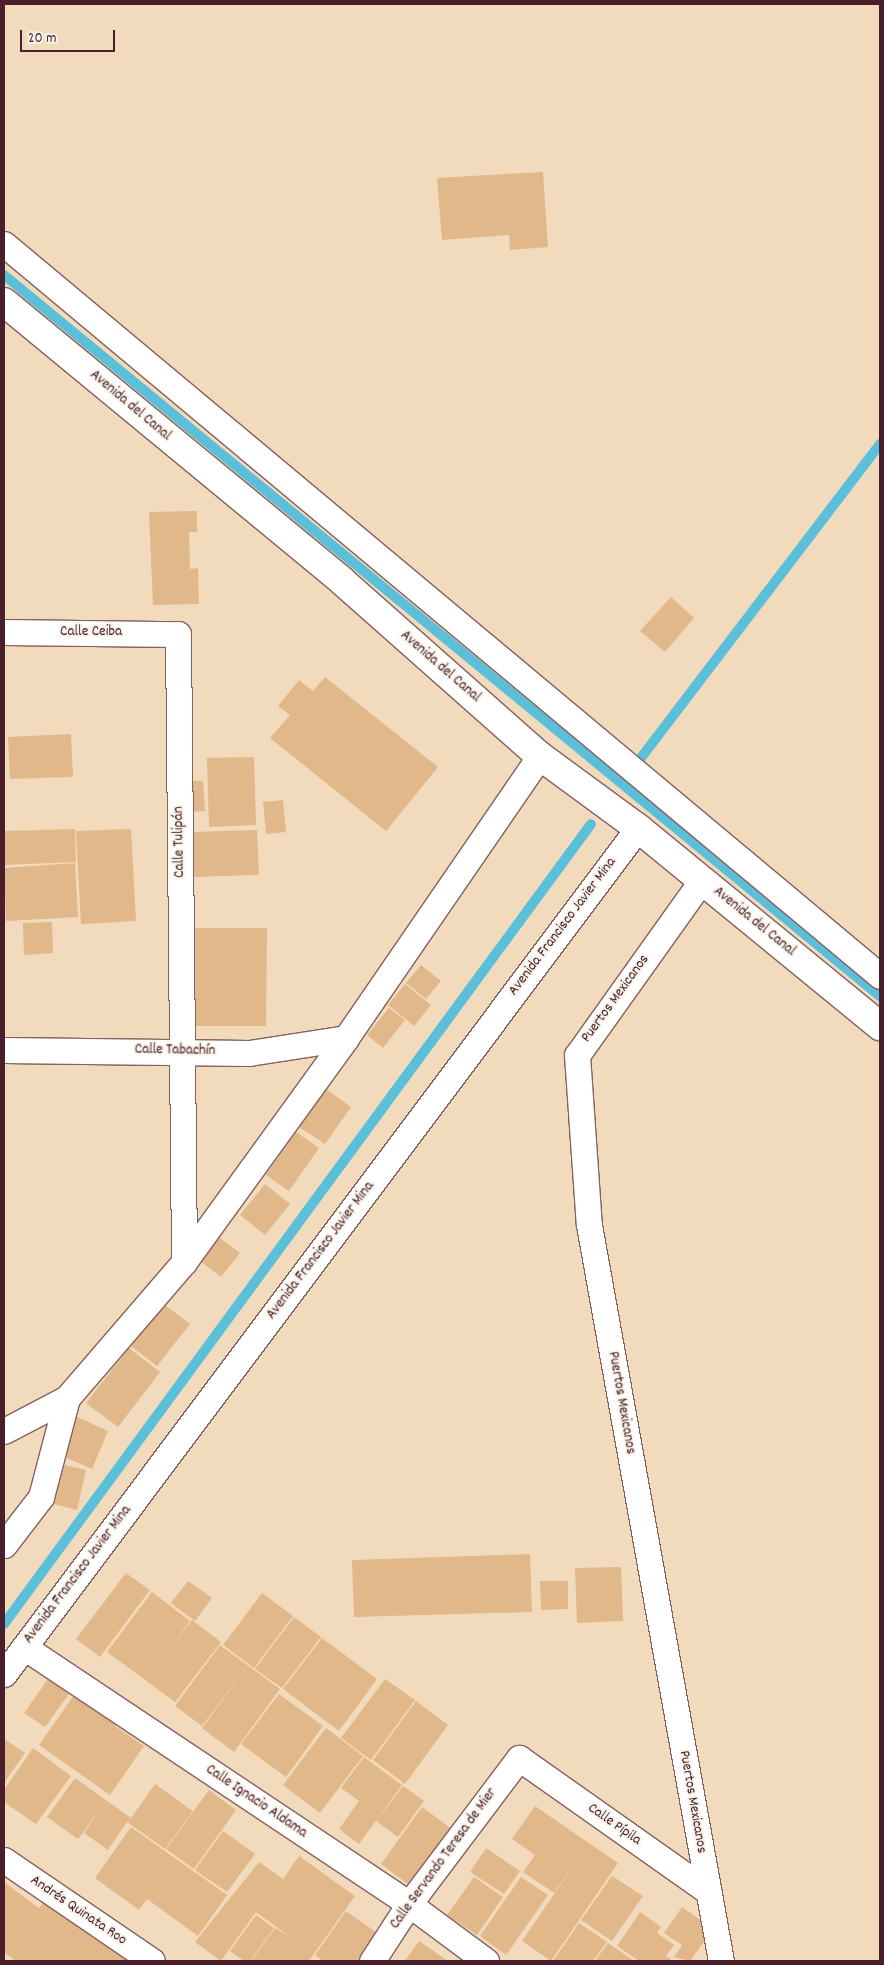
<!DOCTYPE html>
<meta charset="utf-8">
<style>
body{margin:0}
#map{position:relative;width:884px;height:1965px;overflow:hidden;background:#f2dbbd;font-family:Dekko,sans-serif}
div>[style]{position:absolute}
.stream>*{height:10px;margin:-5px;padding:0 5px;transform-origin:5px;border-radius:5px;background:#5cbfda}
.building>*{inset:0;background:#e1b889}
.roads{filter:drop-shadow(1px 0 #85615e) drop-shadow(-1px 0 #85615e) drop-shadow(0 1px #85615e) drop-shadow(0 -1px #85615e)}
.minor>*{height:25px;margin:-12.5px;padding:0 12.5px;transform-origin:12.5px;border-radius:12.5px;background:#fff}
.tertiary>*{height:28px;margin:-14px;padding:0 14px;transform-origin:14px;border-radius:14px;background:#fff}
span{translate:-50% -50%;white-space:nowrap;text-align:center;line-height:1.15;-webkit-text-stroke:4px #f7f3e8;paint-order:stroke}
.street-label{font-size:15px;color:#4a1f2b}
.frame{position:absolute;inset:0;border:5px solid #4a1f2b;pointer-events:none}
.scale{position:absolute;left:20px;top:30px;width:95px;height:22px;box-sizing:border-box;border:2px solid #4a1f2b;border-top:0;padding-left:6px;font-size:15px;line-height:18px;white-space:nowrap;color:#4a1f2b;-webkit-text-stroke:4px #f7f3e8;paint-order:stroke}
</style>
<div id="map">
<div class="stream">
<div style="left:4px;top:275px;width:1135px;rotate:39.46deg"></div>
<div style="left:634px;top:767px;width:406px;rotate:-52.7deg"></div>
<div style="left:4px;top:1624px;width:992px;rotate:-53.73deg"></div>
</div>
<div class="building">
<div style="clip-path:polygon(543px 172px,548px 247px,510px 250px,509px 235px,442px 240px,437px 178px)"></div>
<div style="clip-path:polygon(197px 511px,197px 532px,189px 532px,190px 569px,198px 568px,199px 604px,153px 605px,149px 512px)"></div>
<div style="clip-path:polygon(671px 597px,694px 618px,665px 652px,640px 631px)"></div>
<div style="clip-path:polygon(325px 677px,438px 767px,386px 831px,270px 738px,290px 715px,278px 706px,299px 680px,313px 691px)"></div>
<div style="clip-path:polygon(71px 734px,73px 777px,10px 779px,8px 737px)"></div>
<div style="clip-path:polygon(254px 757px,256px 825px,209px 827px,207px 758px)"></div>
<div style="clip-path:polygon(190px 781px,203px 781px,205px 811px,191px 812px)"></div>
<div style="clip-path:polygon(283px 800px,286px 832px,266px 834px,263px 802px)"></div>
<div style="clip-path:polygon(75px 829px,76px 862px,4px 865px,4px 831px)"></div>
<div style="clip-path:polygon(131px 829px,136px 921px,81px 924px,76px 831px)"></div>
<div style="clip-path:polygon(257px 830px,259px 875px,194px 877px,192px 832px)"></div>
<div style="clip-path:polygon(75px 863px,78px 917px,6px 921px,4px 868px)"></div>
<div style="clip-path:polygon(52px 922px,53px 953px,24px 955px,23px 923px)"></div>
<div style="clip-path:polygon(195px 928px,267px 928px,266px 1026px,195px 1026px)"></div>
<div style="clip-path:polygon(421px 965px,441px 981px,426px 999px,406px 983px)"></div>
<div style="clip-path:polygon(405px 984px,431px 1005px,414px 1026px,388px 1005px)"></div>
<div style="clip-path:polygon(389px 1008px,405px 1020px,383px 1048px,367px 1035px)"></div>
<div style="clip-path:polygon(326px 1089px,351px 1107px,325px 1144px,299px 1127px)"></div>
<div style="clip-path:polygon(296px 1132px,319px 1148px,289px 1191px,266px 1175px)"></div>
<div style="clip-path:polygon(265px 1184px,290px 1204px,265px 1235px,240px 1215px)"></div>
<div style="clip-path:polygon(219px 1237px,240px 1253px,221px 1277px,200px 1261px)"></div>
<div style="clip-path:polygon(161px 1302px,190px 1324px,157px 1366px,128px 1344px)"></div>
<div style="clip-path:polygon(129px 1348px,160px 1372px,118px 1427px,86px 1403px)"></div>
<div style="clip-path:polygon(77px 1417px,108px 1431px,92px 1469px,60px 1455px)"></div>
<div style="clip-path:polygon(56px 1463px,86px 1470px,77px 1510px,46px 1502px)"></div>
<div style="clip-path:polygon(530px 1554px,532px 1612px,354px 1617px,352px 1560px)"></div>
<div style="clip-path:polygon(621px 1567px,623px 1621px,577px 1623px,575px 1568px)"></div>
<div style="clip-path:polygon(126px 1573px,150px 1590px,100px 1657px,76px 1639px)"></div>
<div style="clip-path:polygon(188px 1581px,212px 1598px,195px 1621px,171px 1603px)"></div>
<div style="clip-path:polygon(540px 1581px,568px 1581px,568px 1609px,541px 1610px)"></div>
<div style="clip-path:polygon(152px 1592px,190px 1621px,170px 1649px,192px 1620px,221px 1642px,175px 1702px,107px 1652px)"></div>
<div style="clip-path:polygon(262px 1593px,293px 1616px,254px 1668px,223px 1645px)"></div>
<div style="clip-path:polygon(294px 1617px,321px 1637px,282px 1688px,255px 1669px)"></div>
<div style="clip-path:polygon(322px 1638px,377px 1679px,339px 1731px,283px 1689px)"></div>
<div style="clip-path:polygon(220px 1645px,280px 1689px,234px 1752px,202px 1728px,247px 1667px,202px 1726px,175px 1706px)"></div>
<div style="clip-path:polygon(48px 1679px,69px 1694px,45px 1727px,24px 1713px)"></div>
<div style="clip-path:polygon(385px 1679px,415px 1700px,371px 1760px,341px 1738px)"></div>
<div style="clip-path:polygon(77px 1691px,119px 1720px,115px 1726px,144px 1746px,110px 1795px,39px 1745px)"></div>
<div style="clip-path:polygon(279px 1694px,323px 1726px,286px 1777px,241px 1744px)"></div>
<div style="clip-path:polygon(416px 1701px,448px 1725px,405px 1784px,373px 1760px)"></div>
<div style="clip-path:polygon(326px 1728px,363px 1756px,320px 1813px,283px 1785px)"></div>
<div style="clip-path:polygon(4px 1739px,25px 1753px,4px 1783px)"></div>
<div style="clip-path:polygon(33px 1748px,71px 1776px,36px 1824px,4px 1802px,4px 1790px)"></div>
<div style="clip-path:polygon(364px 1757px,402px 1785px,359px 1844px,339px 1829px,359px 1801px,341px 1788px)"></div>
<div style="clip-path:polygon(75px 1778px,131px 1818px,155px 1784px,193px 1811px,165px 1849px,127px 1822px,108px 1850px,84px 1833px,100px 1809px,78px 1839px,47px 1817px)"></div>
<div style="clip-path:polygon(403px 1786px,424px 1801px,398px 1837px,376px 1821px)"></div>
<div style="clip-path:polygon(209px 1790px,236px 1810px,194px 1869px,166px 1849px)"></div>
<div style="clip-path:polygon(535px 1806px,618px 1863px,551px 1961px,522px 1941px,585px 1849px,554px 1893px,523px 1872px,535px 1855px,512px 1839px)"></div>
<div style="clip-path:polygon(422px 1807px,459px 1834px,416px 1890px,381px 1864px)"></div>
<div style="clip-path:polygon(131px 1827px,227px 1895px,198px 1936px,147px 1899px,139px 1910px,95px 1878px)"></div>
<div style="clip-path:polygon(223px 1831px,255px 1854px,227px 1892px,195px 1870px)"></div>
<div style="clip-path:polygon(486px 1848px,520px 1871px,504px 1894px,470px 1872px)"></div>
<div style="clip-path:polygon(299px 1856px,355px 1896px,309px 1961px,251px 1961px,275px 1928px,290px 1937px,256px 1912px,221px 1961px,195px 1942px,259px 1862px,283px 1879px)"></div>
<div style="clip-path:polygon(612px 1876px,643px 1896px,612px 1941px,581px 1920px)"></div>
<div style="clip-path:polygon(474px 1877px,503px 1897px,477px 1935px,447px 1915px)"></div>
<div style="clip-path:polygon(521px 1877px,548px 1895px,506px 1955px,480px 1936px)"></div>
<div style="clip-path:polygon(4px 1882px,39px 1908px,45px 1900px,130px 1955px,125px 1961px,16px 1961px,4px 1952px)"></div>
<div style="clip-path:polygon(682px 1907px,713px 1929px,690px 1961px,674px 1957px,682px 1945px,664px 1933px)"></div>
<div style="clip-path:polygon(346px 1911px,380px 1935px,361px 1961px,323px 1961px,315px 1955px)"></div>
<div style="clip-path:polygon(640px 1912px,661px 1927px,657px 1933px,674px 1945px,666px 1956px,673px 1961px,639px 1961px,617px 1946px)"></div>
<div style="clip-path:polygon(256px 1915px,274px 1928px,250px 1961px,244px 1961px,230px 1951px)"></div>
<div style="clip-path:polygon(579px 1923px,607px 1942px,593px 1961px,553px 1961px)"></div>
<div style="clip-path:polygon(419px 1941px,448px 1961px,405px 1961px)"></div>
<div style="clip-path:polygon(608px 1943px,633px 1960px,632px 1961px,595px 1961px)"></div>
</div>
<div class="roads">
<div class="minor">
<div style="left:4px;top:244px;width:1142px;rotate:39.88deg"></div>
<div style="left:4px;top:632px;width:174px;rotate:0.7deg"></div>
<div style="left:178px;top:634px;width:628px;rotate:89.45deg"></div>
<div style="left:702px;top:880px;width:215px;rotate:125.5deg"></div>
<div style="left:577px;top:1055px;width:170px;rotate:86deg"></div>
<div style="left:589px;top:1225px;width:748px;rotate:79.83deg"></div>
<div style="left:4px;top:1050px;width:245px;rotate:0.7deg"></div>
<div style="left:249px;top:1053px;width:98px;rotate:-8.8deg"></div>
<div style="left:4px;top:1431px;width:71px;rotate:-27.6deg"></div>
<div style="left:67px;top:1398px;width:179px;rotate:-49.3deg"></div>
<div style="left:184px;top:1262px;width:276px;rotate:-54.1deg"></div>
<div style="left:346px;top:1038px;width:342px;rotate:-55.5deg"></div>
<div style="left:4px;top:1545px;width:61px;rotate:-52.4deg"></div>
<div style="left:41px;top:1497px;width:102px;rotate:-75.3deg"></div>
<div style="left:24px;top:1647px;width:463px;rotate:33.7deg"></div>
<div style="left:409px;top:1904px;width:96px;rotate:36.5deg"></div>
<div style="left:4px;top:1674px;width:1057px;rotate:-53.15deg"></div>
<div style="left:4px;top:1860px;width:179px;rotate:34.3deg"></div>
<div style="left:372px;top:1961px;width:68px;rotate:-57deg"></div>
<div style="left:409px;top:1904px;width:183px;rotate:-53deg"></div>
<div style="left:519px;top:1758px;width:232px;rotate:35.2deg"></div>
</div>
<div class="tertiary">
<div style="left:4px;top:302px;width:438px;rotate:39.5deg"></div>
<div style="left:342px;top:581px;width:264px;rotate:41.5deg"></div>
<div style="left:540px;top:756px;width:122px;rotate:36.3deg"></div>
<div style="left:638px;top:828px;width:313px;rotate:39.3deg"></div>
</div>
</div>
<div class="street-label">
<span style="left:130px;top:406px;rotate:40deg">Avenida del Canal</span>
<span style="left:91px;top:633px">Calle Ceiba</span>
<span style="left:440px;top:667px;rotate:41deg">Avenida del Canal</span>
<span style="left:180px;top:842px;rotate:-91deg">Calle Tulipán</span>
<span style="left:754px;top:922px;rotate:39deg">Avenida del Canal</span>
<span style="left:563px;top:927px;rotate:-53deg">Avenida Francisco Javier Mina</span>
<span style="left:616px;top:999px;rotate:-54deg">Puertos Mexicanos</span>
<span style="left:175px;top:1051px;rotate:1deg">Calle Tabachín</span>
<span style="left:321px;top:1251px;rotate:-53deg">Avenida Francisco Javier Mina</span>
<span style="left:621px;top:1403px;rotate:80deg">Puertos Mexicanos</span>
<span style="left:78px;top:1575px;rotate:-53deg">Avenida Francisco Javier Mina</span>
<span style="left:256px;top:1802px;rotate:34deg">Calle Ignacio Aldama</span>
<span style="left:692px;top:1802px;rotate:80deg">Puertos Mexicanos</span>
<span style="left:614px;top:1825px;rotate:35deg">Calle Pípila</span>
<span style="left:444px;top:1859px;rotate:-54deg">Calle Servando Teresa de Mier</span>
<span style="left:78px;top:1911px;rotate:34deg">Andrés Quinata Roo</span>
</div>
<div class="frame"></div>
<div class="scale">20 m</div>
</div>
